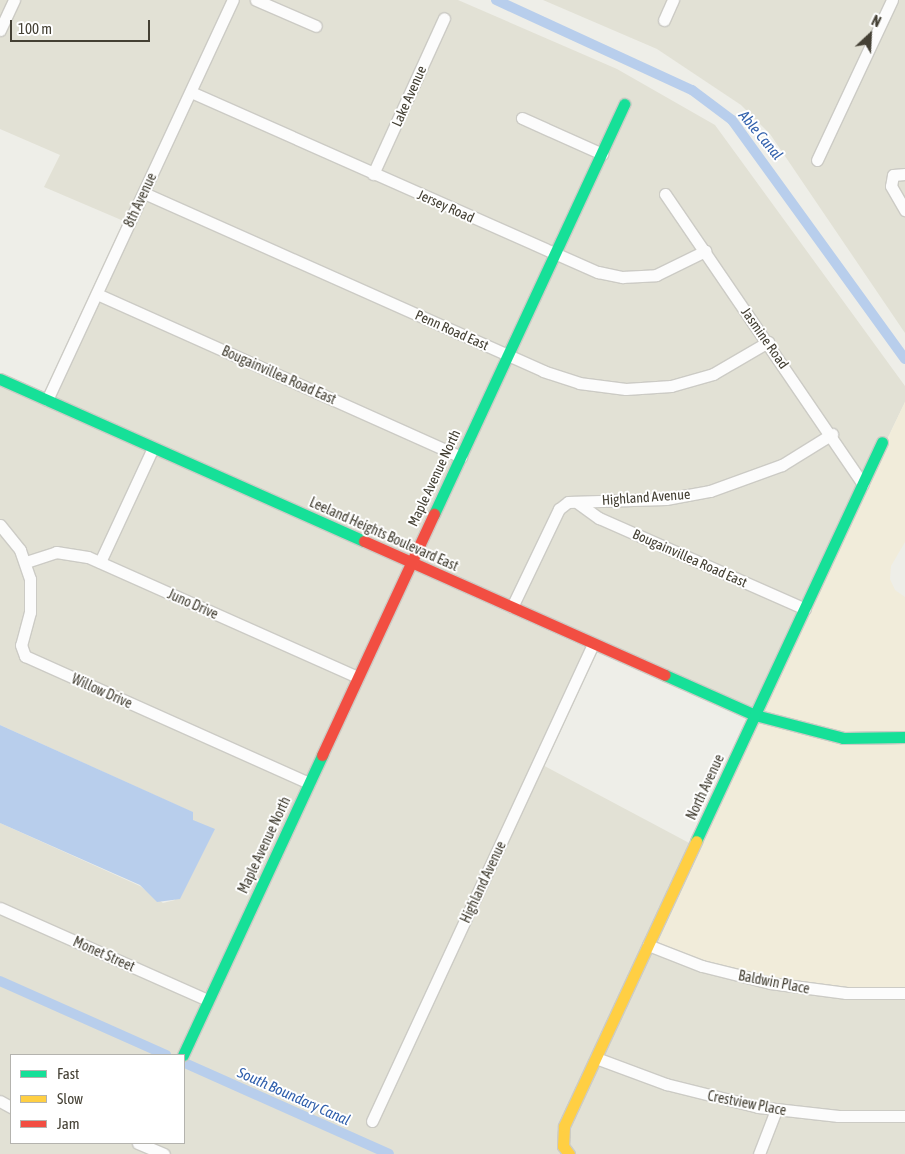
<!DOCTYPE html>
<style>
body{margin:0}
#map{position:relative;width:905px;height:1154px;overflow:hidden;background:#eeeee8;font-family:"Asap Condensed",sans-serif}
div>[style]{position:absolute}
.residential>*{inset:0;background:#e2e1d5}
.commercial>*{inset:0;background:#f1ecda}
.water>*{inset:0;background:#b8ceec}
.canal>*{height:10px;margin:-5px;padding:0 5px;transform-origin:5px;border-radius:5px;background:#b8ceec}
.roads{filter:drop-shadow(1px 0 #cccbc5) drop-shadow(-1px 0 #cccbc5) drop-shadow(0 1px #cccbc5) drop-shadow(0 -1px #cccbc5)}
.street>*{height:11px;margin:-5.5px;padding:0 5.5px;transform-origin:5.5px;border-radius:5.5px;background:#fcfcfc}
.fast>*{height:11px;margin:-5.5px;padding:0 5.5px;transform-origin:5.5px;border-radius:5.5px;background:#16e098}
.slow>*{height:11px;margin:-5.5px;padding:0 5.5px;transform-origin:5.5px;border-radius:5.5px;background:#ffcf43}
.jam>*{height:11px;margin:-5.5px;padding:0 5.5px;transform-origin:5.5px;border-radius:5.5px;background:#f24e42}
span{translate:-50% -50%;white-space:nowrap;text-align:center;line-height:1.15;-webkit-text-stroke:4px #fff;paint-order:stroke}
.street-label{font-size:14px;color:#444034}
.water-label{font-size:15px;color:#3160ac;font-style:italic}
.legend{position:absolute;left:10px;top:1054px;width:175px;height:90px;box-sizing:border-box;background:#fff;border:1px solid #b4b3ae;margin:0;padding:6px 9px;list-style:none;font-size:15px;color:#444034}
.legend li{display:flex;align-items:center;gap:10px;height:25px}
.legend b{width:25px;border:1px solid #b4b3ae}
.north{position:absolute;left:845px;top:10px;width:50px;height:50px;-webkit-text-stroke:4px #fff;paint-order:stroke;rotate:25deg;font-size:14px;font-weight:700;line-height:20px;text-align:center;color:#444034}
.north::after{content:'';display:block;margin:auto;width:18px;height:22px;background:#444034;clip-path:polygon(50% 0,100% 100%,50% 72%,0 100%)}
.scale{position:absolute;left:10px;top:20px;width:140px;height:22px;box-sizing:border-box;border:2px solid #444034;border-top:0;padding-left:6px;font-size:15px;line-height:18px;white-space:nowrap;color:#444034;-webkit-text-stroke:4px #fff;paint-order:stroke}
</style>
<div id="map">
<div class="residential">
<div style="clip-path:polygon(0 0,458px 0,617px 69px,715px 125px,905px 386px,905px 402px,757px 711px,54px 397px,133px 225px,44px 187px,60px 155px,0 129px)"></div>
<div style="clip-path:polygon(543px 0,905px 0,905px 333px,770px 134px,741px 105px,657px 49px)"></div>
<div style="clip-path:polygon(evenodd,0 385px,591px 650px,537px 762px,693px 845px,905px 995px,905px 1154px,0 1154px,0 823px,140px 886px,163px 903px,175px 900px,193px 820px,192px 812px,0 725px,0 385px,11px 1055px,184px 1055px,184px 1143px,11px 1143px,11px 1055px)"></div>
</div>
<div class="commercial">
<div style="clip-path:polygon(905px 402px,905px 542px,891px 566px,890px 579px,895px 590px,905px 597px,905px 732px,844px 732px,757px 711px)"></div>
<div style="clip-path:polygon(753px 720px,842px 743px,905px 742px,905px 995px,830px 995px,650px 950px)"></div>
</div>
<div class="water">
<div style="clip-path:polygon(0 725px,193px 812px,193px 820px,215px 829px,180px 899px,157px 902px,140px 885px,0 823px)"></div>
</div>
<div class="canal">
<div style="left:496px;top:0;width:216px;rotate:24.7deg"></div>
<div style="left:692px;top:90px;width:50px;rotate:36.9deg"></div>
<div style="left:732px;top:120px;width:295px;rotate:54.1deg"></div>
<div style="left:0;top:981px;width:182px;rotate:24deg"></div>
<div style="left:187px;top:1064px;width:221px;rotate:24deg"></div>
</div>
<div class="roads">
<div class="street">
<div style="left:256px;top:0;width:65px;rotate:23.4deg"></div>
<div style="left:664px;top:20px;width:22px;rotate:-66deg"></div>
<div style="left:0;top:30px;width:33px;rotate:-65deg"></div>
<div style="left:191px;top:92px;width:445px;rotate:23.9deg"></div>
<div style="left:598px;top:272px;width:25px;rotate:12deg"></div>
<div style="left:622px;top:277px;width:34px;rotate:-3deg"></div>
<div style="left:656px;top:275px;width:55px;rotate:-26.1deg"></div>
<div style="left:522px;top:118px;width:88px;rotate:24.2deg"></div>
<div style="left:817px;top:160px;width:177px;rotate:-64.9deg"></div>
<div style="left:373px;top:174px;width:171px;rotate:-65.5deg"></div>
<div style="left:905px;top:174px;width:12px;rotate:175deg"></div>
<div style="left:893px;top:175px;width:11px;rotate:100deg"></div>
<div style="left:891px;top:186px;width:28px;rotate:60deg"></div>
<div style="left:144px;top:193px;width:437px;rotate:24deg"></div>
<div style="left:543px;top:371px;width:38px;rotate:18deg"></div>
<div style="left:579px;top:383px;width:47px;rotate:7.3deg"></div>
<div style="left:626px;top:389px;width:45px;rotate:-3.8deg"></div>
<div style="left:671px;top:386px;width:44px;rotate:-15.9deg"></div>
<div style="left:713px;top:374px;width:64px;rotate:-30.2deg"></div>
<div style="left:665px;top:194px;width:351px;rotate:55.7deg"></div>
<div style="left:97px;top:294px;width:399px;rotate:24.1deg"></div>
<div style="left:47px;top:400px;width:441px;rotate:-65.1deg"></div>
<div style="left:578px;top:503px;width:26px;rotate:36deg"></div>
<div style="left:599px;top:518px;width:225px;rotate:23.8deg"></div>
<div style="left:0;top:525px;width:32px;rotate:51deg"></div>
<div style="left:20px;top:550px;width:31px;rotate:71deg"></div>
<div style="left:30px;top:579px;width:33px;rotate:90deg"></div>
<div style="left:30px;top:612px;width:34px;rotate:105deg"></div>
<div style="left:21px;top:645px;width:12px;rotate:70deg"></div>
<div style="left:25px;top:656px;width:311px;rotate:24.1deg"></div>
<div style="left:26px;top:562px;width:32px;rotate:-18deg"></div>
<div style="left:56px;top:552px;width:32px;rotate:9deg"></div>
<div style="left:88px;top:557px;width:295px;rotate:24deg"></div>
<div style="left:100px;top:562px;width:126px;rotate:-65.1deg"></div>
<div style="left:512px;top:607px;width:109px;rotate:-64.4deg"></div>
<div style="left:559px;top:509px;width:11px;rotate:-38deg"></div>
<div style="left:568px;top:502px;width:98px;rotate:-1.8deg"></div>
<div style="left:666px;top:499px;width:45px;rotate:-10.3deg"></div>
<div style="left:710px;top:491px;width:77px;rotate:-19.9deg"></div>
<div style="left:782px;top:465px;width:59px;rotate:-31.8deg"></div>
<div style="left:0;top:908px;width:227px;rotate:23.9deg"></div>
<div style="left:648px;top:945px;width:58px;rotate:21.3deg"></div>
<div style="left:702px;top:966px;width:70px;rotate:14deg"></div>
<div style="left:770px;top:983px;width:77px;rotate:7.5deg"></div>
<div style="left:846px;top:993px;width:59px"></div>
<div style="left:596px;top:1058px;width:75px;rotate:20.4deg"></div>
<div style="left:666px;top:1084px;width:95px;rotate:14deg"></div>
<div style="left:758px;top:1107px;width:81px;rotate:6.4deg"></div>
<div style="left:838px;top:1116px;width:67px"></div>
<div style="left:0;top:1101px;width:13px;rotate:29deg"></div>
<div style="left:372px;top:1121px;width:526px;rotate:-65.14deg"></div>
<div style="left:138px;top:1143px;width:28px;rotate:23deg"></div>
<div style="left:759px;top:1154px;width:47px;rotate:-68.9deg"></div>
</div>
<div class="fast">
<div style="left:0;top:379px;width:398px;rotate:24deg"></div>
<div style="left:434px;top:514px;width:452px;rotate:-65.1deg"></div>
<div style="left:665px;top:675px;width:98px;rotate:24deg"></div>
<div style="left:755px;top:715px;width:91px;rotate:14.6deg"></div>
<div style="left:843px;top:738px;width:62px;rotate:-0.9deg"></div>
<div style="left:696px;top:841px;width:440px;rotate:-65deg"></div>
<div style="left:183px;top:1055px;width:331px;rotate:-65.1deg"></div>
</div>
<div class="slow">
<div style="left:569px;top:1154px;width:10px;rotate:-127deg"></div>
<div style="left:563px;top:1146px;width:20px;rotate:-87deg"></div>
<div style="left:564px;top:1126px;width:314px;rotate:-65.1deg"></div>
</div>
<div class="jam">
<div style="left:364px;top:541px;width:329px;rotate:24deg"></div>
<div style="left:322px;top:755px;width:266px;rotate:-65.1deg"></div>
</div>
</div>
<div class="street-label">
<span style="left:409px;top:96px;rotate:-66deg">Lake Avenue</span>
<span style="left:140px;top:200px;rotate:-65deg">8th Avenue</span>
<span style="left:446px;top:206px;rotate:24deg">Jersey Road</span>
<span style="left:452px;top:330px;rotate:24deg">Penn Road East</span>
<span style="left:765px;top:338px;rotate:55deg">Jasmine Road</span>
<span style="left:279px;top:375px;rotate:24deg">Bougainvillea Road East</span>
<span style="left:434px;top:478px;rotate:-65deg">Maple Avenue North</span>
<span style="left:646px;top:497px;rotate:-4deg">Highland Avenue</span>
<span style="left:384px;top:534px;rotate:24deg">Leeland Heights Boulevard East</span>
<span style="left:690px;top:558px;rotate:24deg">Bougainvillea Road East</span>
<span style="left:193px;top:604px;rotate:24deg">Juno Drive</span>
<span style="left:102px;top:691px;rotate:24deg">Willow Drive</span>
<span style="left:705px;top:787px;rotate:-65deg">North Avenue</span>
<span style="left:264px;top:845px;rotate:-65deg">Maple Avenue North</span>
<span style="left:483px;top:882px;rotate:-65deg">Highland Avenue</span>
<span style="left:104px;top:954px;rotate:24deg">Monet Street</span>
<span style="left:774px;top:982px;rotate:11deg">Baldwin Place</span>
<span style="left:747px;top:1103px;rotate:11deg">Crestview Place</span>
</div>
<div class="water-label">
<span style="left:761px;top:135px;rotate:50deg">Able Canal</span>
<span style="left:294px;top:1096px;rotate:24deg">South Boundary Canal</span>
</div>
<ul class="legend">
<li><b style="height:6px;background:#16e098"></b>Fast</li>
<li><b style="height:6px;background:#ffcf43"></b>Slow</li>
<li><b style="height:6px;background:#f24e42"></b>Jam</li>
</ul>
<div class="north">N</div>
<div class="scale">100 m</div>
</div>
